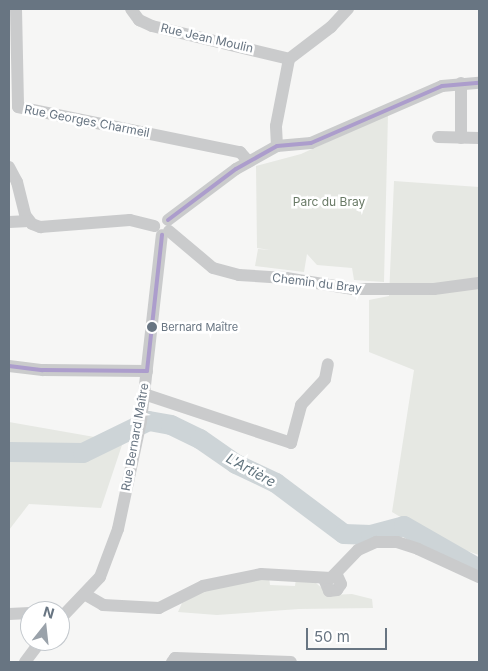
<!DOCTYPE html>
<meta charset="utf-8">
<style>
body{margin:0}
#map{position:relative;width:488px;height:671px;overflow:hidden;background:#f6f6f5;font-family:Inter,sans-serif}
div>[style]{position:absolute}
.green>*{inset:0;background:#e6e8e3}
.river>*{height:20px;margin:-10px;padding:0 10px;transform-origin:10px;border-radius:10px;background:#cdd4d7}
.street>*{height:12px;margin:-6px;padding:0 6px;transform-origin:6px;border-radius:6px;background:#cacbcc}
.bus-1>*{height:4px;margin:-2px;padding:0 2px;transform-origin:2px;border-radius:2px;background:#ac9dcc}
.dots>*{width:14px;height:14px;translate:-50% -50%;box-sizing:border-box;border:2px solid #fff;border-radius:50%}
span{translate:-50% -50%;white-space:nowrap;text-align:center;line-height:1.15;-webkit-text-stroke:5px #fff;paint-order:stroke}
.bus-label{font-size:11px;color:#687582}
.left{translate:0 -50%;text-align:left}
.street-label{font-size:12px;color:#687582}
.park-label{font-size:12px;color:#697a66}
.water-label{font-size:14px;color:#63757f;font-style:italic}
.frame{position:absolute;inset:0;border:10px solid #687582;pointer-events:none}
.north{position:absolute;left:20px;top:601px;width:50px;height:50px;box-sizing:border-box;background:#fff;border:1px solid #c3c8cd;border-radius:50%;rotate:16deg;font-size:14px;font-weight:700;line-height:20px;text-align:center;color:#687582}
.north::after{content:'';display:block;margin:auto;width:18px;height:22px;background:#9aa2aa;clip-path:polygon(50% 0,100% 100%,50% 72%,0 100%)}
.scale{position:absolute;left:306px;top:628px;width:81px;height:22px;box-sizing:border-box;border:2px solid #687582;border-top:0;padding-left:6px;font-size:15px;line-height:18px;white-space:nowrap;color:#687582;-webkit-text-stroke:4px #fff;paint-order:stroke}
</style>
<div id="map">
<div class="green">
<div style="clip-path:polygon(388px 114px,384px 282px,354px 280px,352px 268px,317px 265px,307px 254px,304px 272px,255px 266px,258px 249px,270px 250px,257px 248px,256px 166px,301px 154px)"></div>
<div style="clip-path:polygon(394px 181px,479px 187px,479px 555px,444px 543px,392px 512px,414px 370px,369px 352px,369px 300px,389px 296px)"></div>
<div style="clip-path:polygon(9px 422px,123px 442px,101px 508px,29px 504px,9px 530px)"></div>
<div style="clip-path:polygon(269px 577px,270px 585px,295px 586px,296px 578px,316px 583px,330px 595px,352px 594px,372px 599px,373px 608px,299px 609px,217px 615px,178px 612px,182px 603px,211px 587px)"></div>
</div>
<div class="river">
<div style="left:9px;top:452px;width:74px;rotate:0.8deg"></div>
<div style="left:83px;top:453px;width:73px;rotate:-25.9deg"></div>
<div style="left:149px;top:421px;width:22px;rotate:10deg"></div>
<div style="left:171px;top:425px;width:32px;rotate:26deg"></div>
<div style="left:200px;top:439px;width:44px;rotate:34.8deg"></div>
<div style="left:236px;top:464px;width:44px;rotate:25.4deg"></div>
<div style="left:276px;top:483px;width:85px;rotate:36.9deg"></div>
<div style="left:344px;top:534px;width:27px;rotate:2deg"></div>
<div style="left:371px;top:535px;width:34px;rotate:-15deg"></div>
<div style="left:404px;top:526px;width:86px;rotate:29.8deg"></div>
</div>
<div class="street">
<div style="left:16px;top:9px;width:98px;rotate:88.8deg"></div>
<div style="left:18px;top:107px;width:227px;rotate:11.5deg"></div>
<div style="left:240px;top:152px;width:13px;rotate:48deg"></div>
<div style="left:131px;top:9px;width:14px;rotate:54deg"></div>
<div style="left:139px;top:20px;width:14px;rotate:25deg"></div>
<div style="left:152px;top:26px;width:141px;rotate:13.5deg"></div>
<div style="left:438px;top:137px;width:41px;rotate:1.4deg"></div>
<div style="left:461px;top:138px;width:55px;rotate:-90deg"></div>
<div style="left:277px;top:146px;width:20px;rotate:-93deg"></div>
<div style="left:276px;top:126px;width:68px;rotate:-79deg"></div>
<div style="left:289px;top:59px;width:53px;rotate:-37.3deg"></div>
<div style="left:331px;top:27px;width:25px;rotate:-47deg"></div>
<div style="left:9px;top:167px;width:17px;rotate:62deg"></div>
<div style="left:17px;top:182px;width:34px;rotate:76deg"></div>
<div style="left:25px;top:215px;width:11px;rotate:52deg"></div>
<div style="left:32px;top:224px;width:9px;rotate:21deg"></div>
<div style="left:40px;top:227px;width:90px;rotate:-4.4deg"></div>
<div style="left:130px;top:220px;width:25px;rotate:14deg"></div>
<div style="left:168px;top:220px;width:85px;rotate:-36.9deg"></div>
<div style="left:236px;top:169px;width:47px;rotate:-29.3deg"></div>
<div style="left:277px;top:146px;width:34px;rotate:-5deg"></div>
<div style="left:311px;top:143px;width:143px;rotate:-23.5deg"></div>
<div style="left:442px;top:86px;width:37px;rotate:-5deg"></div>
<div style="left:9px;top:222px;width:20px;rotate:-3deg"></div>
<div style="left:169px;top:231px;width:57px;rotate:40.1deg"></div>
<div style="left:213px;top:268px;width:27px;rotate:15deg"></div>
<div style="left:239px;top:275px;width:47px;rotate:3.7deg"></div>
<div style="left:286px;top:278px;width:68px;rotate:9.3deg"></div>
<div style="left:353px;top:289px;width:81px"></div>
<div style="left:434px;top:289px;width:45px;rotate:-7.6deg"></div>
<div style="left:9px;top:366px;width:34px;rotate:7deg"></div>
<div style="left:43px;top:370px;width:104px;rotate:0.6deg"></div>
<div style="left:144px;top:394px;width:155px;rotate:18.4deg"></div>
<div style="left:291px;top:443px;width:39px;rotate:-75deg"></div>
<div style="left:301px;top:405px;width:35px;rotate:-47deg"></div>
<div style="left:325px;top:379px;width:15px;rotate:-79deg"></div>
<div style="left:324px;top:579px;width:13px;rotate:67deg"></div>
<div style="left:329px;top:591px;width:8px;rotate:-7deg"></div>
<div style="left:337px;top:590px;width:7px;rotate:-56deg"></div>
<div style="left:341px;top:584px;width:10px;rotate:-114deg"></div>
<div style="left:86px;top:595px;width:20px;rotate:30deg"></div>
<div style="left:103px;top:605px;width:56px;rotate:3.1deg"></div>
<div style="left:159px;top:608px;width:49px;rotate:-26.6deg"></div>
<div style="left:203px;top:586px;width:59px;rotate:-11.7deg"></div>
<div style="left:261px;top:574px;width:70px;rotate:3.3deg"></div>
<div style="left:331px;top:578px;width:39px;rotate:-46deg"></div>
<div style="left:358px;top:550px;width:20px;rotate:-24deg"></div>
<div style="left:376px;top:542px;width:21px"></div>
<div style="left:397px;top:542px;width:22px;rotate:18deg"></div>
<div style="left:418px;top:549px;width:67px;rotate:24.7deg"></div>
<div style="left:9px;top:614px;width:21px;rotate:-3deg"></div>
<div style="left:60px;top:619px;width:58px;rotate:-46.4deg"></div>
<div style="left:100px;top:577px;width:51px;rotate:-69.4deg"></div>
<div style="left:118px;top:529px;width:110px;rotate:-78deg"></div>
<div style="left:141px;top:421px;width:187px;rotate:-83.6deg"></div>
<div style="left:25px;top:662px;width:26px;rotate:-53deg"></div>
<div style="left:172px;top:662px;width:5px;rotate:-53deg"></div>
<div style="left:175px;top:658px;width:116px;rotate:2deg"></div>
</div>
<div class="bus-1">
<div style="left:168px;top:220px;width:85px;rotate:-36.9deg"></div>
<div style="left:236px;top:169px;width:47px;rotate:-29.3deg"></div>
<div style="left:277px;top:146px;width:34px;rotate:-5deg"></div>
<div style="left:311px;top:143px;width:143px;rotate:-23.5deg"></div>
<div style="left:442px;top:86px;width:37px;rotate:-5deg"></div>
<div style="left:9px;top:366px;width:34px;rotate:7deg"></div>
<div style="left:43px;top:370px;width:104px;rotate:0.6deg"></div>
<div style="left:147px;top:371px;width:137px;rotate:-83.7deg"></div>
</div>
<div class="dots">
<div style="left:152px;top:327px;background:#687582"></div>
</div>
<div class="bus-label">
<span class="left" style="left:161px;top:327px">Bernard Maître</span>
</div>
<div class="street-label">
<span style="left:207px;top:38px;rotate:13deg">Rue Jean Moulin</span>
<span style="left:87px;top:121px;rotate:11deg">Rue Georges Charmeil</span>
<span style="left:317px;top:283px;rotate:7deg">Chemin du Bray</span>
<span style="left:135px;top:437px;rotate:-80deg">Rue Bernard Maître</span>
</div>
<div class="park-label">
<span style="left:329px;top:202px">Parc du Bray</span>
</div>
<div class="water-label">
<span style="left:251px;top:470px;rotate:29deg">L'Artière</span>
</div>
<div class="frame"></div>
<div class="north">N</div>
<div class="scale">50 m</div>
</div>
